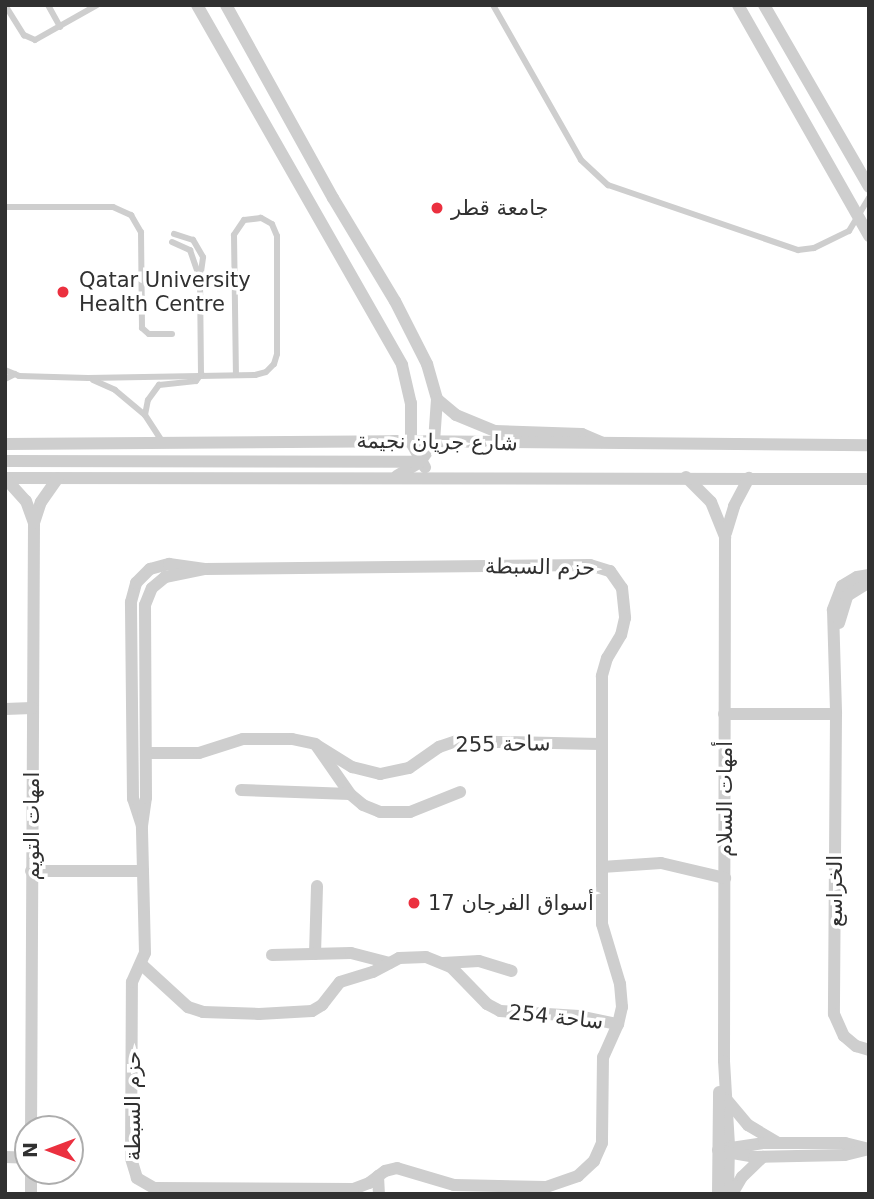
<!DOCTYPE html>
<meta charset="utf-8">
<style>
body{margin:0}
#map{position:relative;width:874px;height:1199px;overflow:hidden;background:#fff;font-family:"DejaVu Sans",Vazirmatn,sans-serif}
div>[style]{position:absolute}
.service>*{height:6px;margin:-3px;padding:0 3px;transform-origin:3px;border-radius:3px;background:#cecece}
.minor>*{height:12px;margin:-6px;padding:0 6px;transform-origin:6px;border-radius:6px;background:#cecece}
.dots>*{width:19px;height:19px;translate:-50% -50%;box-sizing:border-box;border:4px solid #fff;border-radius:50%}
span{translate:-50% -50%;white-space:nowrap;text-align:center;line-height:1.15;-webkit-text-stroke:7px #fff;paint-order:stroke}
.poi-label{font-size:21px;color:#313131}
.left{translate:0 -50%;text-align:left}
.street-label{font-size:21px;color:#313131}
.frame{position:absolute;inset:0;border:7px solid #313131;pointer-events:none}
.north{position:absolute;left:14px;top:1115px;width:70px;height:70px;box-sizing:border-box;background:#fff;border:2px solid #adadad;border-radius:50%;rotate:270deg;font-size:19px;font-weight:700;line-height:28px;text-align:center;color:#313131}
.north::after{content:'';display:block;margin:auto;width:24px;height:32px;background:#eb303f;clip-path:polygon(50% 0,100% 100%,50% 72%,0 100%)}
</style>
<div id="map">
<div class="service">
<div style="left:5px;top:5px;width:36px;rotate:58deg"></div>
<div style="left:24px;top:35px;width:12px;rotate:24deg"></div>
<div style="left:35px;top:40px;width:71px;rotate:-29.4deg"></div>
<div style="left:48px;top:5px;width:25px;rotate:61deg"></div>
<div style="left:493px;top:5px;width:178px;rotate:60.4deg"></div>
<div style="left:581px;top:160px;width:37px;rotate:43deg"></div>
<div style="left:608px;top:185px;width:201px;rotate:18.9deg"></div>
<div style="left:798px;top:250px;width:16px;rotate:-7deg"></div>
<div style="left:814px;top:248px;width:39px;rotate:-26deg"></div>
<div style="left:849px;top:231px;width:39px;rotate:-59deg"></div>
<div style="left:5px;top:207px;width:108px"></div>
<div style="left:113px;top:207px;width:20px;rotate:24deg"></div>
<div style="left:131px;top:215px;width:20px;rotate:60deg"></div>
<div style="left:141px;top:232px;width:96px;rotate:89.4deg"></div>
<div style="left:142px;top:328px;width:9px;rotate:41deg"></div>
<div style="left:149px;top:334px;width:23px"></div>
<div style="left:172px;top:242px;width:20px;rotate:24deg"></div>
<div style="left:190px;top:250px;width:31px;rotate:71deg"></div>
<div style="left:5px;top:370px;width:15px;rotate:23deg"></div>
<div style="left:19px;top:376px;width:69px;rotate:1.7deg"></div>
<div style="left:88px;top:378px;width:167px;rotate:-1deg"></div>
<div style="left:255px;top:375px;width:11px;rotate:-15deg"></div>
<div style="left:266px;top:372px;width:11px;rotate:-45deg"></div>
<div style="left:274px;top:364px;width:10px;rotate:-73deg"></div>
<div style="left:277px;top:354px;width:118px;rotate:-90deg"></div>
<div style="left:277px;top:236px;width:13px;rotate:-113deg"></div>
<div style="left:272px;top:224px;width:13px;rotate:-151deg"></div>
<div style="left:261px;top:218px;width:17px;rotate:173deg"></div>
<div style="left:244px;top:220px;width:18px;rotate:124deg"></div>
<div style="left:234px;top:235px;width:139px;rotate:89.2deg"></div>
<div style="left:5px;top:379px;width:11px;rotate:-27deg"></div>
<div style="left:93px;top:380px;width:24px;rotate:24deg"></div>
<div style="left:115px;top:390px;width:39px;rotate:40deg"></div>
<div style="left:145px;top:415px;width:31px;rotate:57deg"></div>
<div style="left:145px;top:415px;width:15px;rotate:-79deg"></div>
<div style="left:148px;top:400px;width:19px;rotate:-54deg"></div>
<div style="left:159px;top:385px;width:37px;rotate:-6deg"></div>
<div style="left:196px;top:381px;width:9px;rotate:-54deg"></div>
<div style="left:201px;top:374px;width:95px;rotate:-90.6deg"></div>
<div style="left:200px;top:279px;width:22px;rotate:-82deg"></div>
<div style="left:203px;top:257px;width:20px;rotate:-120deg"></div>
<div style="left:193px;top:240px;width:20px;rotate:-162deg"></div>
</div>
<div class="minor">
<div style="left:197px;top:5px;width:414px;rotate:60.3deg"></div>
<div style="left:402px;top:365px;width:39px;rotate:77deg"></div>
<div style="left:411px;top:403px;width:39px;rotate:90deg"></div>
<div style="left:411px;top:442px;width:29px;rotate:61deg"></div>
<div style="left:226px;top:5px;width:221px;rotate:61deg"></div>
<div style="left:333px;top:198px;width:120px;rotate:59deg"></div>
<div style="left:395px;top:301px;width:71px;rotate:63.1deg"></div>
<div style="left:427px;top:364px;width:36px;rotate:74deg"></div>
<div style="left:437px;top:399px;width:43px;rotate:94deg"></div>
<div style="left:434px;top:442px;width:24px;rotate:125deg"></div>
<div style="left:420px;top:462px;width:27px;rotate:149deg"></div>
<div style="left:738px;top:5px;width:266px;rotate:60.4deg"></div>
<div style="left:764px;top:5px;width:210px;rotate:60deg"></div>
<div style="left:437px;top:399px;width:25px;rotate:40deg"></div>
<div style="left:456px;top:415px;width:42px;rotate:22.3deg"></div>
<div style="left:495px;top:431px;width:87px;rotate:2deg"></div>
<div style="left:582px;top:434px;width:21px;rotate:23deg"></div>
<div style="left:5px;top:444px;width:388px;rotate:-0.4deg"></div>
<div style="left:393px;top:441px;width:476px;rotate:0.5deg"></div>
<div style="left:5px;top:461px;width:415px;rotate:0.1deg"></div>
<div style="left:686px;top:477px;width:35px;rotate:45deg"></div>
<div style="left:711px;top:502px;width:38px;rotate:68deg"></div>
<div style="left:725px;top:537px;width:524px;rotate:90.11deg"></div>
<div style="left:724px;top:1061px;width:85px;rotate:86.6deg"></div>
<div style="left:729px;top:1146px;width:48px;rotate:91.2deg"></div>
<div style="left:5px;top:478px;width:864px;rotate:0.07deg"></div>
<div style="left:5px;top:478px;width:31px;rotate:48deg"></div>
<div style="left:26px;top:501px;width:23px;rotate:70deg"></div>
<div style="left:34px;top:523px;width:606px;rotate:90.28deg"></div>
<div style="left:34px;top:523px;width:22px;rotate:-72deg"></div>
<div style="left:41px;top:502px;width:29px;rotate:-55deg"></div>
<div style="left:726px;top:533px;width:28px;rotate:-73deg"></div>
<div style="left:734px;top:506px;width:32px;rotate:-62deg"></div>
<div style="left:869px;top:575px;width:12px;rotate:171deg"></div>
<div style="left:857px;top:577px;width:17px;rotate:149deg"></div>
<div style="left:842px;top:586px;width:26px;rotate:111deg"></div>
<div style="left:833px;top:610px;width:104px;rotate:88.3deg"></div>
<div style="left:836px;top:714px;width:300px;rotate:90.4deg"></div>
<div style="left:834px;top:1014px;width:24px;rotate:66deg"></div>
<div style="left:844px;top:1036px;width:16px;rotate:40deg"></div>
<div style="left:856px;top:1046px;width:14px;rotate:17deg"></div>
<div style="left:839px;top:623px;width:28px;rotate:-73deg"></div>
<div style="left:847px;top:596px;width:26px;rotate:-32deg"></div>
<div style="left:5px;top:709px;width:27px;rotate:-2deg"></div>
<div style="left:724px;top:714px;width:112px"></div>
<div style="left:316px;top:745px;width:60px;rotate:55.2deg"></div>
<div style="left:350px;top:794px;width:17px;rotate:40deg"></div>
<div style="left:363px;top:805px;width:18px;rotate:22deg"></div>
<div style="left:380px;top:812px;width:30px"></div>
<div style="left:410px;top:812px;width:54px;rotate:-21.8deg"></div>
<div style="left:146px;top:753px;width:53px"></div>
<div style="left:199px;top:753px;width:46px;rotate:-17.7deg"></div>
<div style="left:243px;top:739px;width:49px"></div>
<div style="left:292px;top:739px;width:24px;rotate:12deg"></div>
<div style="left:315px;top:744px;width:44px;rotate:31.9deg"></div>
<div style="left:352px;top:767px;width:29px;rotate:14deg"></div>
<div style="left:380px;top:774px;width:30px;rotate:-12deg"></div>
<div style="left:409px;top:768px;width:37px;rotate:-35deg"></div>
<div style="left:439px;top:747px;width:18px;rotate:-19deg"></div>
<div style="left:456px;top:741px;width:144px;rotate:1.2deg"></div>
<div style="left:241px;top:790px;width:109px;rotate:2.1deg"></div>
<div style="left:142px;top:826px;width:28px;rotate:-108deg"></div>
<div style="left:133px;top:799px;width:197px;rotate:-90.6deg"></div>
<div style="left:131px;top:602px;width:20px;rotate:-75deg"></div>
<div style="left:136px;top:583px;width:20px;rotate:-45deg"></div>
<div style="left:150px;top:569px;width:20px;rotate:-15deg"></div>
<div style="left:169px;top:564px;width:36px;rotate:8deg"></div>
<div style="left:205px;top:569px;width:385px;rotate:-0.6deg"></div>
<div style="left:590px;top:565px;width:21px;rotate:17deg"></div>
<div style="left:610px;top:571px;width:21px;rotate:55deg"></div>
<div style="left:622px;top:588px;width:30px;rotate:84deg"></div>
<div style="left:625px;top:618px;width:17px;rotate:103deg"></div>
<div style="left:621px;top:635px;width:27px;rotate:121deg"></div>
<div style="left:607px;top:658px;width:19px;rotate:106deg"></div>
<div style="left:602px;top:676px;width:248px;rotate:90deg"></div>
<div style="left:602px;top:924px;width:63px;rotate:73.3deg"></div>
<div style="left:620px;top:984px;width:23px;rotate:85deg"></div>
<div style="left:622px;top:1007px;width:17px;rotate:103deg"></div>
<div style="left:618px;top:1024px;width:36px;rotate:114deg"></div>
<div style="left:603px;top:1057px;width:86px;rotate:90.7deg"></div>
<div style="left:602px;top:1143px;width:20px;rotate:114deg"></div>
<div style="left:594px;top:1161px;width:22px;rotate:137deg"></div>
<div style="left:578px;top:1176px;width:34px;rotate:161deg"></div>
<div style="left:546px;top:1187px;width:92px;rotate:-178.8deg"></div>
<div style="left:454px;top:1185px;width:59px;rotate:-163.4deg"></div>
<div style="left:397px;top:1168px;width:12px;rotate:166deg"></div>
<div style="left:385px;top:1171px;width:20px;rotate:143deg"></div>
<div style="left:369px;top:1183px;width:17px;rotate:159deg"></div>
<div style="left:353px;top:1189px;width:199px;rotate:-179.7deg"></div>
<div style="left:154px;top:1188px;width:20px;rotate:-150deg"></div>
<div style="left:137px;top:1178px;width:21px;rotate:-107deg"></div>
<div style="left:131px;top:1158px;width:176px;rotate:-89.7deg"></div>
<div style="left:132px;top:982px;width:32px;rotate:-66deg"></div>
<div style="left:145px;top:953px;width:127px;rotate:-91.4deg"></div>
<div style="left:142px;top:826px;width:28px;rotate:-82deg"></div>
<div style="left:146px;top:798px;width:193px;rotate:-90.3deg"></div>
<div style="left:145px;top:605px;width:18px;rotate:-68deg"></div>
<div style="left:152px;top:588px;width:17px;rotate:-40deg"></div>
<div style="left:165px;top:577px;width:41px;rotate:-11.3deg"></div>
<div style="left:602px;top:867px;width:59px;rotate:-3.9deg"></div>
<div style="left:661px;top:863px;width:66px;rotate:13.2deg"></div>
<div style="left:31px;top:871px;width:112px"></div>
<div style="left:315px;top:954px;width:68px;rotate:-88.3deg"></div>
<div style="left:272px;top:955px;width:79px;rotate:-1.5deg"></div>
<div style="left:351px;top:953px;width:40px;rotate:14.4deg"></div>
<div style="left:443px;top:963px;width:36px;rotate:-3deg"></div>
<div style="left:479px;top:961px;width:34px;rotate:17deg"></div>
<div style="left:141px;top:964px;width:64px;rotate:42.5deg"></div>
<div style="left:188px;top:1007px;width:16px;rotate:18deg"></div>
<div style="left:203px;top:1012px;width:56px;rotate:2deg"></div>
<div style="left:259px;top:1014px;width:53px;rotate:-3.2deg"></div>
<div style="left:312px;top:1011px;width:12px;rotate:-31deg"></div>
<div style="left:322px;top:1005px;width:29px;rotate:-52deg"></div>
<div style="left:340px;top:982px;width:34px;rotate:-17deg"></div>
<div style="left:373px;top:972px;width:30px;rotate:-28deg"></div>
<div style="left:399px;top:958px;width:27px;rotate:-2deg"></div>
<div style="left:426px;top:957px;width:27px;rotate:22deg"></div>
<div style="left:451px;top:967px;width:52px;rotate:45.8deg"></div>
<div style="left:487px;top:1004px;width:15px;rotate:28deg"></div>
<div style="left:500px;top:1011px;width:79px;rotate:3.6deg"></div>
<div style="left:579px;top:1016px;width:40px;rotate:12deg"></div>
<div style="left:727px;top:1100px;width:33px;rotate:50deg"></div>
<div style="left:748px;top:1125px;width:33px;rotate:31deg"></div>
<div style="left:718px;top:1150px;width:47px;rotate:-8.7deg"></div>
<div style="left:764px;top:1143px;width:81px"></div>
<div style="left:845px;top:1143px;width:25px;rotate:14deg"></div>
<div style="left:721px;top:1151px;width:34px;rotate:10deg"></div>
<div style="left:754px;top:1157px;width:91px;rotate:-1.3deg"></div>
<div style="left:845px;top:1155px;width:25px;rotate:-14deg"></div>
<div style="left:5px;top:1157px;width:23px;rotate:2deg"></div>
<div style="left:31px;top:1171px;width:23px;rotate:90deg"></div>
<div style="left:378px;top:1176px;width:18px;rotate:87deg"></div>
<div style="left:718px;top:1194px;width:102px;rotate:-89.4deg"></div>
<div style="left:732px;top:1194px;width:20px;rotate:-60deg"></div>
<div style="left:742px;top:1177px;width:29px;rotate:-44deg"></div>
</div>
<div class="dots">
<div style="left:437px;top:208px;background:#eb303f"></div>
<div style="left:63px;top:292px;background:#eb303f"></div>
<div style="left:414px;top:903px;background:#eb303f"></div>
</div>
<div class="poi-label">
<span class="left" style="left:451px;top:208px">جامعة قطر</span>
<span class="left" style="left:79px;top:292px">Qatar University<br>Health Centre</span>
<span class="left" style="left:428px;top:903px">أسواق الفرجان 17</span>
</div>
<div class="street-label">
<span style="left:437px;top:442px;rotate:1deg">شارع جريان نجيمة</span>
<span style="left:540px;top:567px;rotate:1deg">حزم السبطة</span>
<span style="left:503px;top:744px;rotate:-1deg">ساحة 255</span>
<span style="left:725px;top:799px;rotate:-90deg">أمهات السلام</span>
<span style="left:32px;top:826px;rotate:-90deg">امهات التويم</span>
<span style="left:835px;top:891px;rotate:-90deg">الخراسع</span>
<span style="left:556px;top:1017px;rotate:6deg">ساحة 254</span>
<span style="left:133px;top:1106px;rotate:-90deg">حزم السبطة</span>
</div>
<div class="frame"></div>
<div class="north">N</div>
</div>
